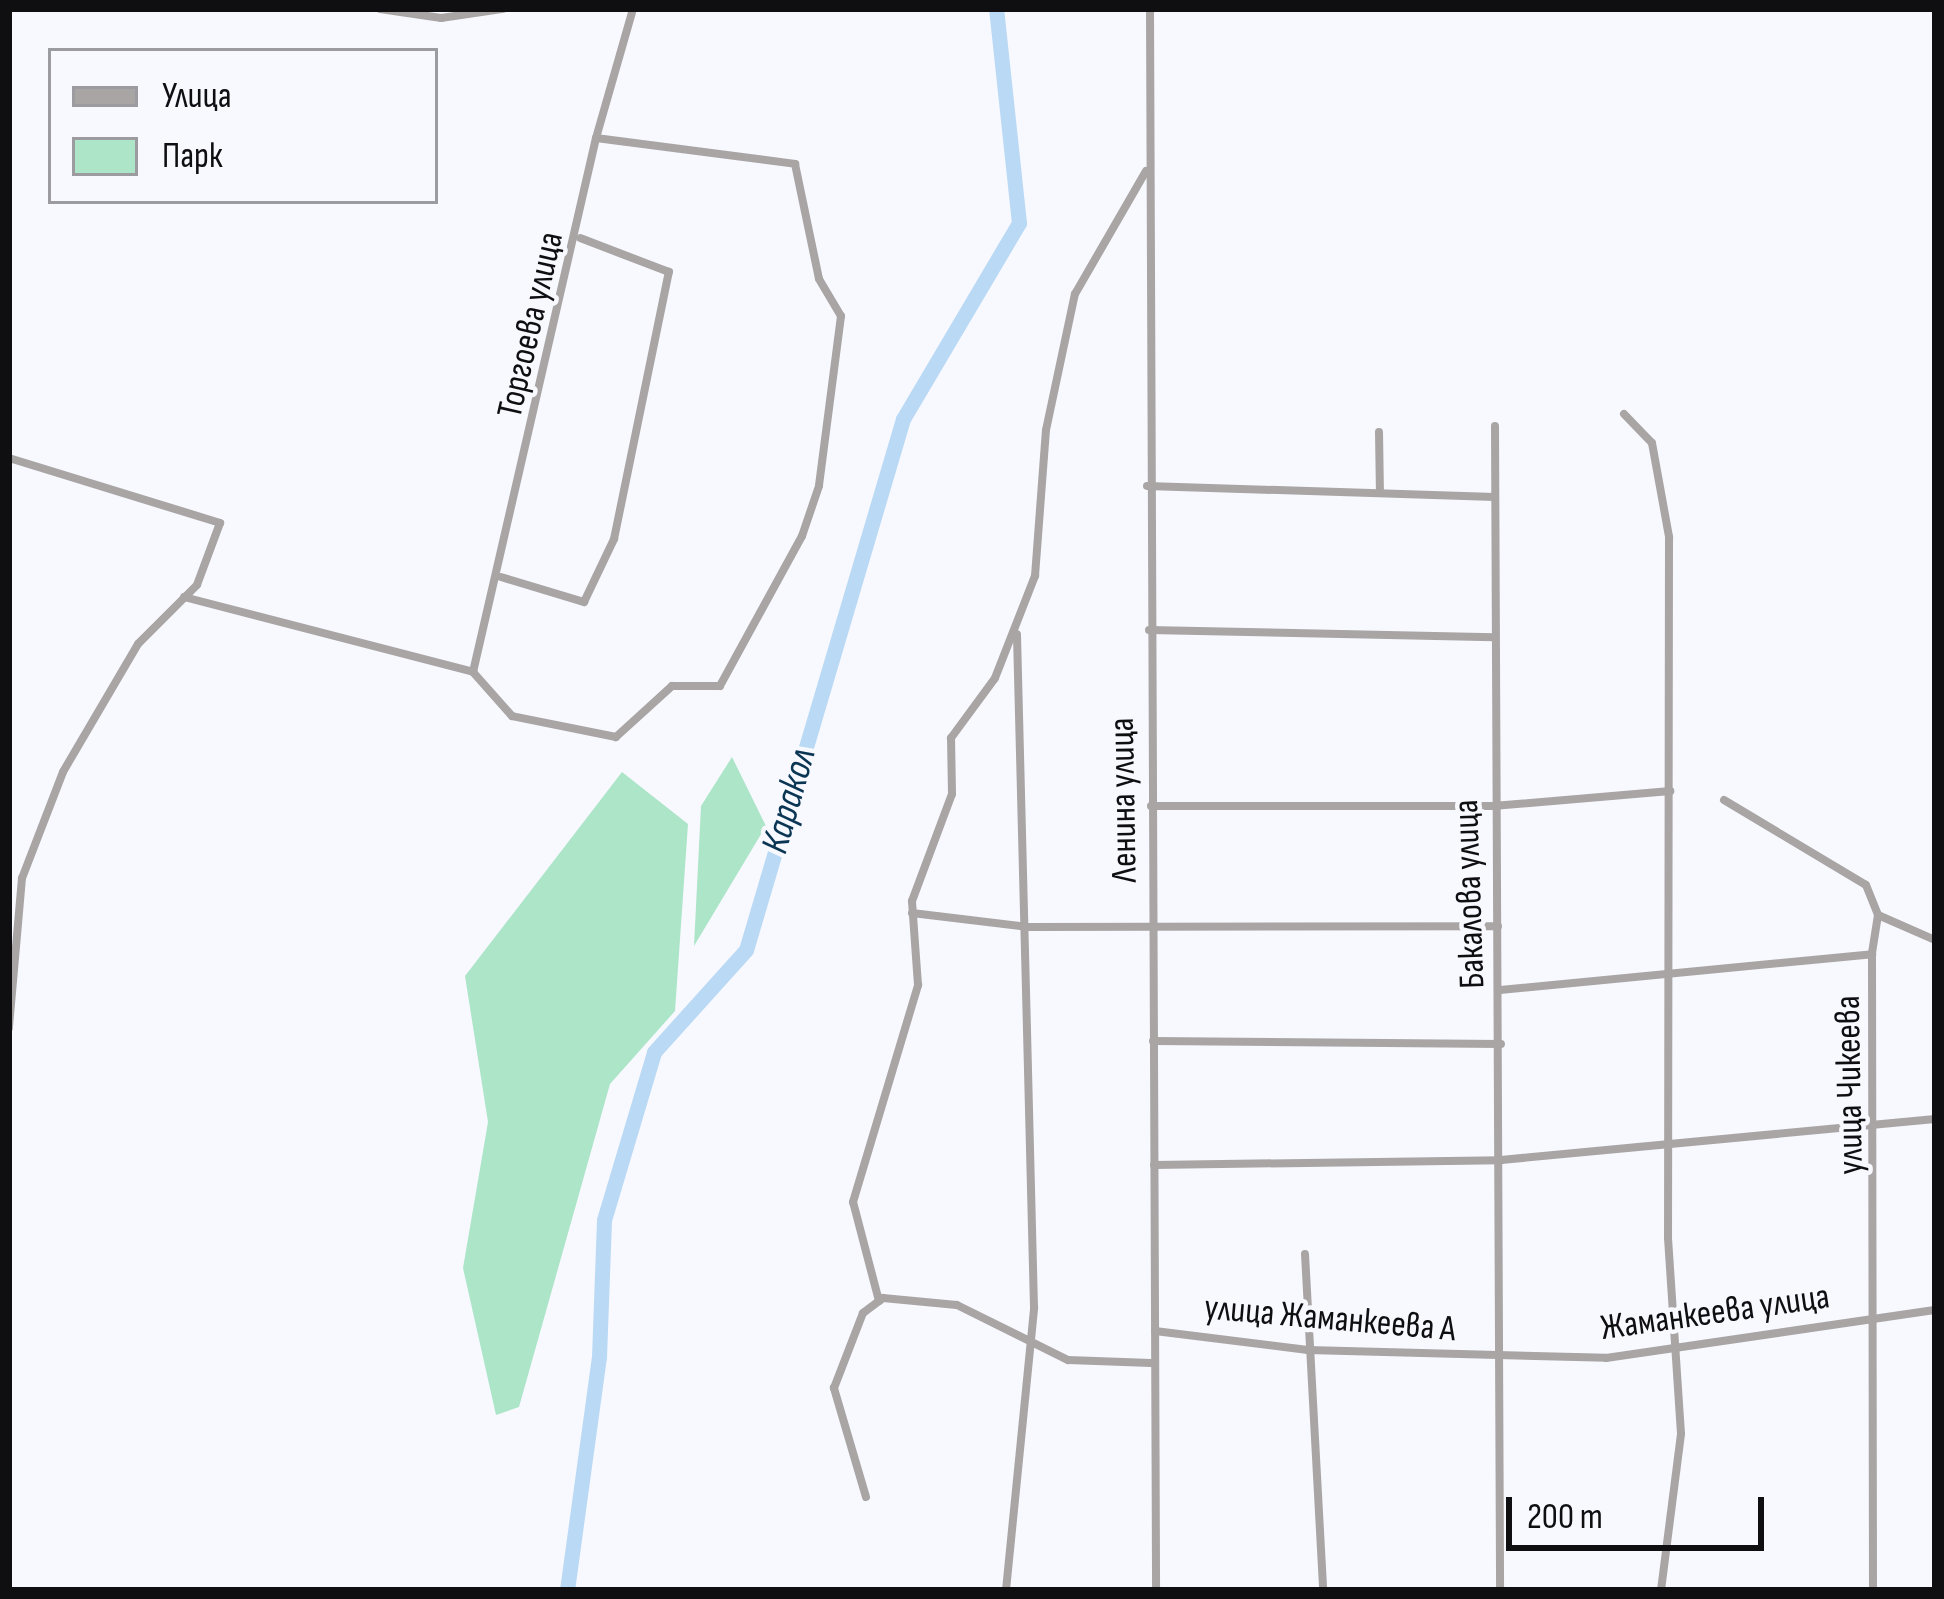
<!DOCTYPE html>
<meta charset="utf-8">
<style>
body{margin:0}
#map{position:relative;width:1944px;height:1599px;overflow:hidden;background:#f8f8ff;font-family:"Sofia Sans Condensed",sans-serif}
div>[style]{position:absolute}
.green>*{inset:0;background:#ace5c8}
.river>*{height:15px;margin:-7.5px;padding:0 7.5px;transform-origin:7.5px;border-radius:7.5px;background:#b9d9f5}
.minor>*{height:8px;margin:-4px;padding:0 4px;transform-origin:4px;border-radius:4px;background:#a8a5a4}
span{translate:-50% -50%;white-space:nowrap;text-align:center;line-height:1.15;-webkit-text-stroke:9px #f8f8ff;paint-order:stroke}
.street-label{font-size:36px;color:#0f0f11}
.water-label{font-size:39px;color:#0a3654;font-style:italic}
.frame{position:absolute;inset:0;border:12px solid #0f0f11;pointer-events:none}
.legend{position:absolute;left:48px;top:48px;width:390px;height:156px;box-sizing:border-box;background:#f8f8ff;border:3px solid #9b9ba0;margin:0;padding:15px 21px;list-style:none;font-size:36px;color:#0f0f11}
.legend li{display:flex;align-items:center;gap:24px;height:60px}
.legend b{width:60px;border:3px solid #9b9ba0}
.scale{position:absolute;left:1506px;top:1497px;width:258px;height:54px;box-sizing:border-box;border:6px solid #0f0f11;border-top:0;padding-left:15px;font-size:36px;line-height:42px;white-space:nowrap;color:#0f0f11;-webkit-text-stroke:9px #f8f8ff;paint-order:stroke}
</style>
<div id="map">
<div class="green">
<div style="clip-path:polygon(732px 757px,766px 826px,694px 946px,701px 806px)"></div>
<div style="clip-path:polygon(622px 772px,688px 824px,675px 1011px,610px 1084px,519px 1407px,496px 1415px,463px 1268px,488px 1122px,465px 976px)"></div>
</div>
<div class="river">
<div style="left:567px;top:1590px;width:235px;rotate:-82.2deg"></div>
<div style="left:599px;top:1357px;width:137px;rotate:-87.9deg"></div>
<div style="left:604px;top:1220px;width:175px;rotate:-73.4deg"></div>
<div style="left:654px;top:1052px;width:137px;rotate:-48deg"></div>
<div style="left:746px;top:950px;width:554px;rotate:-73.53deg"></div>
<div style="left:903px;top:419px;width:228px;rotate:-59.4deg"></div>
<div style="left:1019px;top:223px;width:215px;rotate:-96.1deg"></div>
</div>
<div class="minor">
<div style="left:380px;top:9px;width:62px;rotate:8.4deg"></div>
<div style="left:441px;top:18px;width:63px;rotate:-8.3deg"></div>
<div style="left:1150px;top:9px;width:1581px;rotate:89.78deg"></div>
<div style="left:596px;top:138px;width:201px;rotate:7.4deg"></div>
<div style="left:795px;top:164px;width:117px;rotate:78.2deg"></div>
<div style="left:819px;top:279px;width:43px;rotate:59.3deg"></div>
<div style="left:841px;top:316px;width:171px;rotate:97.4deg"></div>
<div style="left:819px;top:486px;width:53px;rotate:108.8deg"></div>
<div style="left:802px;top:536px;width:171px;rotate:118.7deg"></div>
<div style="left:720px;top:686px;width:48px;rotate:180deg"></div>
<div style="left:672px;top:686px;width:76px;rotate:137.7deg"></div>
<div style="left:616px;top:737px;width:106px;rotate:-168.6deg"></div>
<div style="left:512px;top:716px;width:59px;rotate:-131.6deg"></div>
<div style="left:473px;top:672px;width:548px;rotate:-77.03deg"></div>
<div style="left:596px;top:138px;width:134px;rotate:-74deg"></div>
<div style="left:1624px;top:414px;width:40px;rotate:46deg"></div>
<div style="left:1652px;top:443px;width:96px;rotate:79.7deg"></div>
<div style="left:1669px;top:537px;width:701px;rotate:90.08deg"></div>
<div style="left:1668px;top:1238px;width:196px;rotate:86.2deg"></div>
<div style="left:1681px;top:1434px;width:157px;rotate:97.3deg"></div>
<div style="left:1495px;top:426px;width:1164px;rotate:89.75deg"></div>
<div style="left:1379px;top:432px;width:61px;rotate:89.1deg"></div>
<div style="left:9px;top:458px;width:221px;rotate:17.1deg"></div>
<div style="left:220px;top:523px;width:66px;rotate:110.4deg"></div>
<div style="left:197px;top:585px;width:83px;rotate:135deg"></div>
<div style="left:138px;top:644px;width:148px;rotate:120.4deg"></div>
<div style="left:63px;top:772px;width:114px;rotate:111.1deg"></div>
<div style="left:22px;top:878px;width:151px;rotate:95deg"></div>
<div style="left:1147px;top:486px;width:348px;rotate:1.8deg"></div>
<div style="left:501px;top:577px;width:87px;rotate:16.8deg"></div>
<div style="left:584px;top:602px;width:70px;rotate:-64.5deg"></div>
<div style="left:614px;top:539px;width:273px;rotate:-78.4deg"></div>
<div style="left:669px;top:272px;width:95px;rotate:-159.1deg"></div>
<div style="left:184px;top:597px;width:299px;rotate:14.5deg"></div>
<div style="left:1149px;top:630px;width:345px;rotate:1.2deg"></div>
<div style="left:1724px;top:800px;width:165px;rotate:30.9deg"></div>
<div style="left:1866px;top:885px;width:32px;rotate:68deg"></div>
<div style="left:1878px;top:915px;width:39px;rotate:99deg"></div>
<div style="left:1151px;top:806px;width:342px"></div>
<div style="left:1493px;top:806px;width:178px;rotate:-4.8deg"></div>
<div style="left:912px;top:913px;width:117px;rotate:6.9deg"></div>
<div style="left:1028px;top:927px;width:470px;rotate:-0.1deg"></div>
<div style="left:1878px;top:915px;width:62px;rotate:23.7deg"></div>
<div style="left:1500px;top:990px;width:374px;rotate:-5.5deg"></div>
<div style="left:1872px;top:954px;width:636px;rotate:89.91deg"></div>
<div style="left:1153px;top:1041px;width:348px;rotate:0.5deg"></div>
<div style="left:1154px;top:1165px;width:347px;rotate:-0.8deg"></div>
<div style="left:1501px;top:1160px;width:436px;rotate:-5.4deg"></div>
<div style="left:1305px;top:1254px;width:336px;rotate:86.9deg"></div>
<div style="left:879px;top:1301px;width:102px;rotate:-104.7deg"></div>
<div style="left:853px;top:1202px;width:227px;rotate:-73.3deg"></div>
<div style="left:918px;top:985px;width:84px;rotate:-94.1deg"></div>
<div style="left:912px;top:901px;width:114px;rotate:-69.5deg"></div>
<div style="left:952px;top:794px;width:56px;rotate:-91deg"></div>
<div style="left:951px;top:738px;width:74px;rotate:-53.7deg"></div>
<div style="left:995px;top:678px;width:110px;rotate:-68.6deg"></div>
<div style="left:1035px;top:576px;width:146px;rotate:-85.7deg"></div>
<div style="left:1046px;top:430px;width:139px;rotate:-78deg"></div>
<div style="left:1075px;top:294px;width:142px;rotate:-60deg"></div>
<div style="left:1155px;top:1331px;width:154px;rotate:7.1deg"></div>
<div style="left:1308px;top:1350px;width:298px;rotate:1.5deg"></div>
<div style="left:1606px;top:1358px;width:332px;rotate:-8.3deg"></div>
<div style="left:866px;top:1497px;width:114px;rotate:-106.4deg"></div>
<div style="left:834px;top:1388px;width:80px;rotate:-68.9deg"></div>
<div style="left:863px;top:1313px;width:25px;rotate:-37deg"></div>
<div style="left:883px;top:1298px;width:74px;rotate:5.4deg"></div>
<div style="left:957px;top:1305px;width:124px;rotate:26.4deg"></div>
<div style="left:1068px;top:1360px;width:83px;rotate:2.1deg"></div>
<div style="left:1006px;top:1590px;width:284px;rotate:-84.3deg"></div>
<div style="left:1034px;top:1307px;width:673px;rotate:-91.45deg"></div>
</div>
<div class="street-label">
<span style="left:531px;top:325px;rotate:-77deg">Торгоева улица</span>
<span style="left:1124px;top:800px;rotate:-91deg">Ленина улица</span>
<span style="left:1470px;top:894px;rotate:-92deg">Бакалова улица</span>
<span style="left:1850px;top:1085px;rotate:-91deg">улица Чикеева</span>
<span style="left:1715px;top:1313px;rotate:-8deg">Жаманкеева улица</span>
<span style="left:1330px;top:1319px;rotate:5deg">улица Жаманкеева А</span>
</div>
<div class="water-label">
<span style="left:790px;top:801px;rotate:-74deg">Каракол</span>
</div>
<div class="frame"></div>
<ul class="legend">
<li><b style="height:15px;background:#a8a5a4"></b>Улица</li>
<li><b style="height:33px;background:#ace5c8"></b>Парк</li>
</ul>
<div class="scale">200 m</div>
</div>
